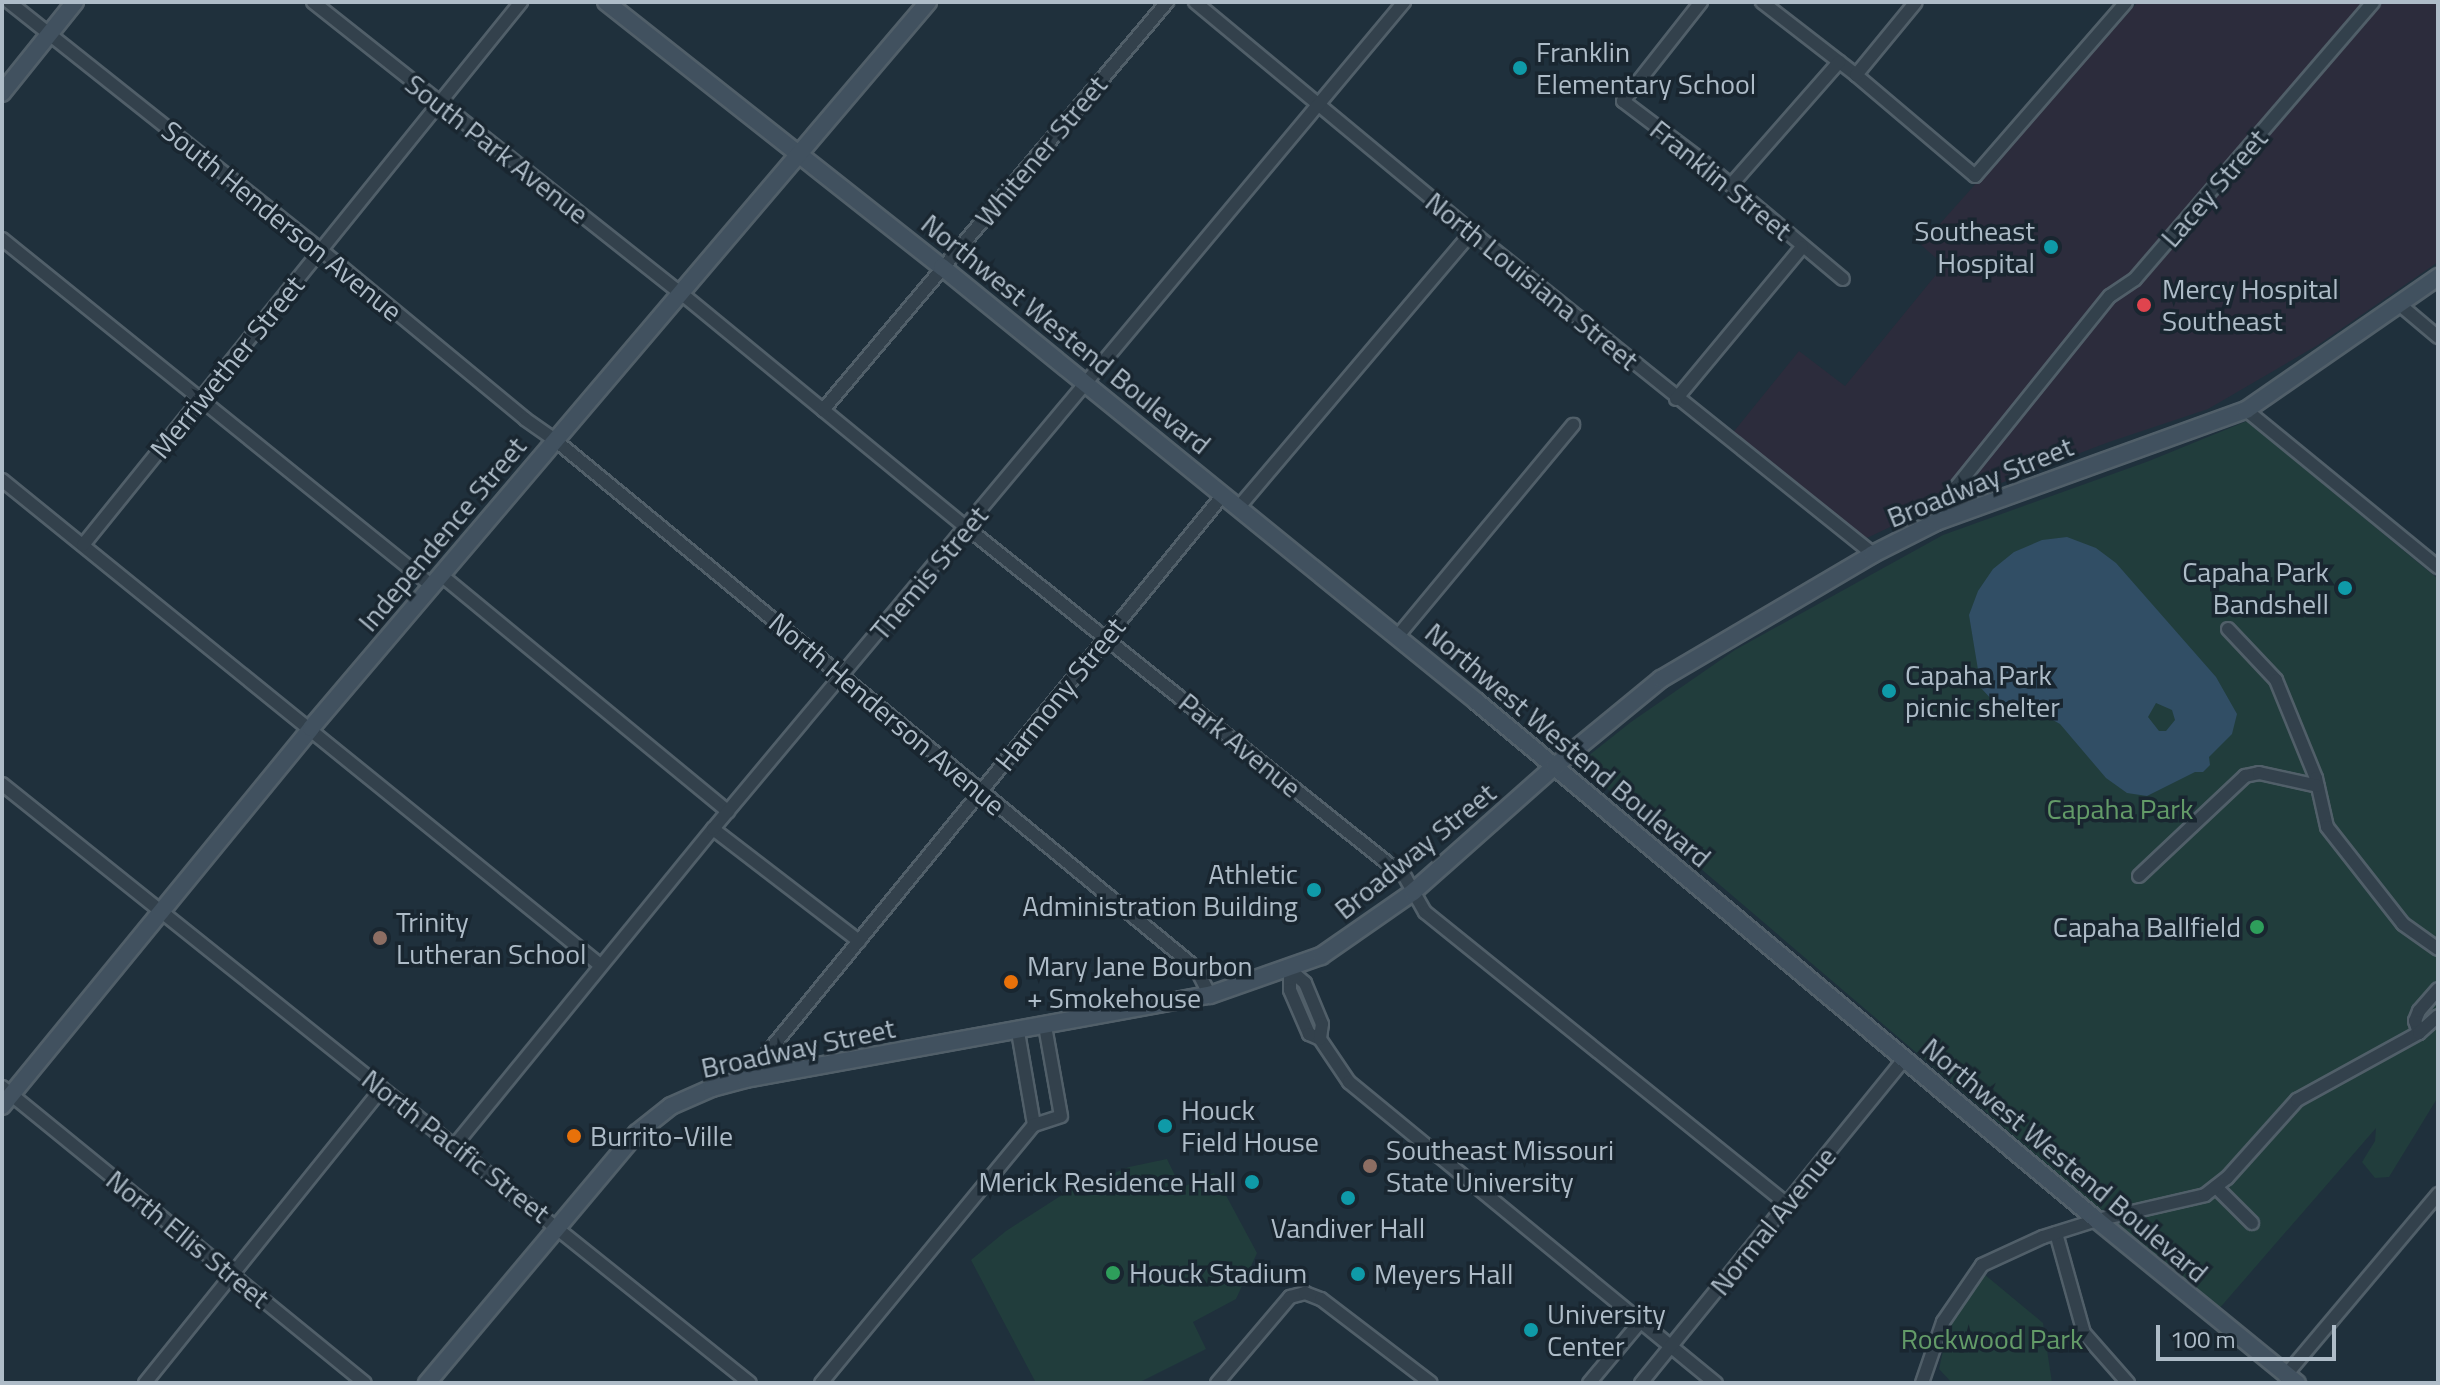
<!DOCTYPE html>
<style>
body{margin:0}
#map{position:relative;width:2440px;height:1385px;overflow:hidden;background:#1f303c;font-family:"Titillium Web",sans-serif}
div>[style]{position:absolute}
.medical>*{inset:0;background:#2c2c3c}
.green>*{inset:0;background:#213d3c}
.water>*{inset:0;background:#314e65}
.roads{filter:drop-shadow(2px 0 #515f69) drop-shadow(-2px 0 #515f69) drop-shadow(0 2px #515f69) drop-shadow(0 -2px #515f69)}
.street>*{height:12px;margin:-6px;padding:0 6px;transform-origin:6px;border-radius:6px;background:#33414c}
.secondary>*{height:16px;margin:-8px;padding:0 8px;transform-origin:8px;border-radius:8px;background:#41515f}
.dots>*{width:22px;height:22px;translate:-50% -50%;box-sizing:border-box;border:4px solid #192630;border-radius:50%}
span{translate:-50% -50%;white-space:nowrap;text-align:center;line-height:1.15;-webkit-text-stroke:7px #192630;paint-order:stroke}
.poi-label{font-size:28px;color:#aebcc8}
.left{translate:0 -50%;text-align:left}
.right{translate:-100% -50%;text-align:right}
.street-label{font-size:28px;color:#aebcc8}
.park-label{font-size:28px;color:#639b68}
.frame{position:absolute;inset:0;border:4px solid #aebcc8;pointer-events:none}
.scale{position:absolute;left:2156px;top:1325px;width:180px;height:36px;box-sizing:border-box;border:4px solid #aebcc8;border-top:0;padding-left:10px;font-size:24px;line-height:28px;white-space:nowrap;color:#aebcc8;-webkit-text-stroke:6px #192630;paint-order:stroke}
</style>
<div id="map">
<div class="medical">
<div style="clip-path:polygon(2138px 2px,2438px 2px,2438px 262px,2318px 345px,2208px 409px,2109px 442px,1909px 518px,1867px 538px,1731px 435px,1799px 351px,1845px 386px,1944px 265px,1921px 245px)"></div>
</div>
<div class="green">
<div style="clip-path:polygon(2247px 421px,2438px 579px,2438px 1097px,2389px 1177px,2375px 1178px,2362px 1162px,2375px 1141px,2376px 1128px,2218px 1310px,1578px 764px,1631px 722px,1735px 650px,1943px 535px,2149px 461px)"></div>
<div style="clip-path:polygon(1167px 1159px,1181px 1188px,1214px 1173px,1257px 1253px,1236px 1299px,1193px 1322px,1206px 1349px,1138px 1383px,1036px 1383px,971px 1260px,1006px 1231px,1065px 1193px,1129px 1167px)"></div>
<div style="clip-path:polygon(1984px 1274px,2043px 1323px,2052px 1383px,1952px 1383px,1939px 1369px,1950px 1320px)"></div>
</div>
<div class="water">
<div style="clip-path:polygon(evenodd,2067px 537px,2096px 548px,2116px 563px,2216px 677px,2237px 714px,2232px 734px,2209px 757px,2210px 765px,2203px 772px,2195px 772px,2147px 796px,2127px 793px,2106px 778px,2060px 724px,2044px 715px,1993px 701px,1981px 688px,1969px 615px,1978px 591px,1993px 569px,2014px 552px,2042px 540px,2067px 537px,2156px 703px,2172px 710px,2175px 720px,2166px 731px,2159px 731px,2148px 717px,2156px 703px)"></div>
</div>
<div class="roads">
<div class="street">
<div style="left:9px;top:2px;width:399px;rotate:38.5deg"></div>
<div style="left:321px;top:250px;width:265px;rotate:39.6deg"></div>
<div style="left:525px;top:419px;width:37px;rotate:35deg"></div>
<div style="left:555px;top:440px;width:830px;rotate:39.48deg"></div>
<div style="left:1196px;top:968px;width:30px;rotate:63deg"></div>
<div style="left:313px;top:2px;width:471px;rotate:38.4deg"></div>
<div style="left:682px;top:294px;width:369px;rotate:39.4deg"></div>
<div style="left:967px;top:528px;width:560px;rotate:38.55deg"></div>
<div style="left:1405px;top:877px;width:40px;rotate:60.3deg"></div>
<div style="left:1425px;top:912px;width:465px;rotate:38.9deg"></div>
<div style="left:1195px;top:2px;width:360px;rotate:39.7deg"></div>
<div style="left:1472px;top:232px;width:514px;rotate:38.76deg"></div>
<div style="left:1701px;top:2px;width:126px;rotate:128.2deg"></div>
<div style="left:1623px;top:101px;width:98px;rotate:37.1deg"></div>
<div style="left:1701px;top:160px;width:185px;rotate:40deg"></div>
<div style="left:1762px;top:2px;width:119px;rotate:37.8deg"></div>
<div style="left:1856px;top:75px;width:156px;rotate:40.3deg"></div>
<div style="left:1975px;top:176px;width:230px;rotate:-49deg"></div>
<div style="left:1856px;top:75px;width:94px;rotate:-50.6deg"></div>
<div style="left:1731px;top:185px;width:164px;rotate:-48.7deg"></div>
<div style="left:2px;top:239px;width:553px;rotate:38.9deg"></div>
<div style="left:2399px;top:304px;width:51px;rotate:40.2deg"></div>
<div style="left:1676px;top:399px;width:197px;rotate:-50.3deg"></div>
<div style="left:823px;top:410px;width:534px;rotate:-49.86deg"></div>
<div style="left:2246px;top:410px;width:248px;rotate:39.3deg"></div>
<div style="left:2px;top:480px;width:770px;rotate:39.04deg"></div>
<div style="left:1238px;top:508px;width:362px;rotate:-49.7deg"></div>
<div style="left:1936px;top:522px;width:42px;rotate:-59.7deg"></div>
<div style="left:1957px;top:486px;width:244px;rotate:-51.2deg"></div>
<div style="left:2110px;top:296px;width:30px;rotate:-34deg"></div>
<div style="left:2135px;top:279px;width:365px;rotate:-49.3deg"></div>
<div style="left:83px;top:545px;width:698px;rotate:-51.11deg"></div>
<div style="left:441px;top:575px;width:372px;rotate:39.5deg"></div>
<div style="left:2228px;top:629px;width:70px;rotate:46.7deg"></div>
<div style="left:2276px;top:680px;width:106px;rotate:67.8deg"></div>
<div style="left:2316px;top:778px;width:50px;rotate:77.3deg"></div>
<div style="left:2327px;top:827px;width:123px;rotate:51.9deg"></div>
<div style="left:2403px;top:924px;width:43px;rotate:35.5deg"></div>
<div style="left:1397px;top:637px;width:276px;rotate:-50.3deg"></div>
<div style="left:2px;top:784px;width:958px;rotate:38.69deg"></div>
<div style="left:713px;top:829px;width:184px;rotate:37.5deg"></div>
<div style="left:2139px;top:876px;width:146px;rotate:-43.3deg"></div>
<div style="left:2245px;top:776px;width:14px;rotate:-12deg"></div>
<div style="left:2259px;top:773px;width:60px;rotate:12.4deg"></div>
<div style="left:1290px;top:970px;width:20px;rotate:90deg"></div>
<div style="left:1290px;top:990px;width:48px;rotate:66.6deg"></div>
<div style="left:1309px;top:1034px;width:12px;rotate:24deg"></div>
<div style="left:1320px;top:1039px;width:52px;rotate:56deg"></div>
<div style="left:1349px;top:1082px;width:475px;rotate:39.4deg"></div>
<div style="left:1290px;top:970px;width:20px;rotate:41deg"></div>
<div style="left:1305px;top:983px;width:44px;rotate:67.5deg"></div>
<div style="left:1322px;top:1024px;width:15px;rotate:98deg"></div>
<div style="left:1018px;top:1032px;width:94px;rotate:80.2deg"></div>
<div style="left:2419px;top:1033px;width:13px;rotate:-108deg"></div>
<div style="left:2415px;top:1021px;width:11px;rotate:-68deg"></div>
<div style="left:2419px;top:1011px;width:29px;rotate:-49deg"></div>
<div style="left:746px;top:1079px;width:754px;rotate:-50.76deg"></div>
<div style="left:2px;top:1087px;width:468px;rotate:39.2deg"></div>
<div style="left:455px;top:1145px;width:408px;rotate:-50.8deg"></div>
<div style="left:713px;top:829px;width:1078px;rotate:-50.12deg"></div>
<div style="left:2216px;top:1187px;width:51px;rotate:45deg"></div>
<div style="left:2056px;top:1233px;width:104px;rotate:74.4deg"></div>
<div style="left:2084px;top:1333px;width:67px;rotate:48.7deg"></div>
<div style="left:2285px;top:1376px;width:238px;rotate:-49.9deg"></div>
<div style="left:145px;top:1383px;width:378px;rotate:-51.2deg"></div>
<div style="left:821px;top:1383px;width:335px;rotate:-50.5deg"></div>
<div style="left:1034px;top:1125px;width:28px;rotate:-18deg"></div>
<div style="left:1061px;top:1116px;width:91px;rotate:-100.1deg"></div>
<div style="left:1217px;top:1383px;width:113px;rotate:-49.7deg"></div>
<div style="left:1290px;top:1297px;width:16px;rotate:-15deg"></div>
<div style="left:1305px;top:1293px;width:17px;rotate:21deg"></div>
<div style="left:1321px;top:1299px;width:138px;rotate:37.4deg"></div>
<div style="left:1589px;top:1383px;width:81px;rotate:-50deg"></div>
<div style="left:1641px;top:1383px;width:417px;rotate:-50.9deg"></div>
<div style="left:1922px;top:1383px;width:65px;rotate:-71deg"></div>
<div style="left:1943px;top:1322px;width:69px;rotate:-55.6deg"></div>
<div style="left:1982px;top:1265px;width:67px;rotate:-24.7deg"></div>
<div style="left:2043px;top:1237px;width:57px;rotate:-17.5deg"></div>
<div style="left:2097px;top:1220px;width:111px;rotate:-13deg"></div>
<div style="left:2205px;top:1195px;width:28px;rotate:-38deg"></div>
<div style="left:2227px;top:1178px;width:105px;rotate:-48.1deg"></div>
<div style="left:2297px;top:1100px;width:139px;rotate:-28.8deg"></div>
<div style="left:2419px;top:1033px;width:25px;rotate:-42deg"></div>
</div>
<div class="secondary">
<div style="left:606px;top:2px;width:428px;rotate:38.3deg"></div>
<div style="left:942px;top:267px;width:688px;rotate:39.1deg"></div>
<div style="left:1476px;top:701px;width:809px;rotate:39.89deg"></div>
<div style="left:2097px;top:1220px;width:258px;rotate:39.2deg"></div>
<div style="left:2px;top:93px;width:117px;rotate:-51.3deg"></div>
<div style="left:2px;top:1106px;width:488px;rotate:-50.7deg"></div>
<div style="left:311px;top:728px;width:953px;rotate:-49.64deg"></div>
<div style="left:427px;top:1383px;width:326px;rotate:-50deg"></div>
<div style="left:637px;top:1133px;width:43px;rotate:-38.5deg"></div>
<div style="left:671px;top:1106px;width:45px;rotate:-23.7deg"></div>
<div style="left:712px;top:1088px;width:35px;rotate:-15deg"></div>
<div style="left:746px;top:1079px;width:472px;rotate:-10.3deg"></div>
<div style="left:1210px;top:995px;width:118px;rotate:-19.4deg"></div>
<div style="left:1321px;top:956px;width:112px;rotate:-34.8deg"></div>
<div style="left:1413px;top:892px;width:190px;rotate:-41.6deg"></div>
<div style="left:1555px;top:766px;width:137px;rotate:-39.4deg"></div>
<div style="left:1661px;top:679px;width:246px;rotate:-30.5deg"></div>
<div style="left:1873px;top:554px;width:71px;rotate:-26.9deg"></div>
<div style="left:1936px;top:522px;width:330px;rotate:-19.9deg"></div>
<div style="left:2246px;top:410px;width:234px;rotate:-34.7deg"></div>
</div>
</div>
<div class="dots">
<div style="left:1520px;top:68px;background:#0f9aa8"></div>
<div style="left:2051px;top:247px;background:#0f9aa8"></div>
<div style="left:2144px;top:305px;background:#e0444e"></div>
<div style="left:2345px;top:588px;background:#0f9aa8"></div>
<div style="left:1889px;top:691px;background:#0f9aa8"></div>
<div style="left:1314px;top:890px;background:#0f9aa8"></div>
<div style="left:2257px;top:927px;background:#2e9e5b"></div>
<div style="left:380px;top:938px;background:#8d6e63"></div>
<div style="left:1011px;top:982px;background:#e8710a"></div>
<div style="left:1165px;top:1126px;background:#0f9aa8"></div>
<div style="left:574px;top:1136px;background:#e8710a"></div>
<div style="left:1370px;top:1166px;background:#8d6e63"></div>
<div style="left:1252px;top:1182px;background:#0f9aa8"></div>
<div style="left:1348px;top:1198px;background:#0f9aa8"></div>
<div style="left:1113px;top:1273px;background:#2e9e5b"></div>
<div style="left:1358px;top:1274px;background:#0f9aa8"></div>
<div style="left:1531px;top:1330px;background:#0f9aa8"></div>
</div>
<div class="poi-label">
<span class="left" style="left:1536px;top:68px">Franklin<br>Elementary School</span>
<span class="right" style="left:2035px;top:247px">Southeast<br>Hospital</span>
<span class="left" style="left:2162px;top:305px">Mercy Hospital<br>Southeast</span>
<span class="right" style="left:2329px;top:588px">Capaha Park<br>Bandshell</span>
<span class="left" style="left:1905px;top:691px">Capaha Park<br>picnic shelter</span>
<span class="right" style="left:1298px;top:890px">Athletic<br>Administration Building</span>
<span class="left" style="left:396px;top:938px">Trinity<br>Lutheran School</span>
<span class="right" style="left:2241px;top:927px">Capaha Ballfield</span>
<span class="left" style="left:1027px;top:982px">Mary Jane Bourbon<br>+ Smokehouse</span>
<span class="left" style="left:1181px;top:1126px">Houck<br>Field House</span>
<span class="left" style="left:590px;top:1136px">Burrito-Ville</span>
<span class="left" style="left:1386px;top:1166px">Southeast Missouri<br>State University</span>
<span class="right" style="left:1236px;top:1182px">Merick Residence Hall</span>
<span style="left:1348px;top:1228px">Vandiver Hall</span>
<span class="left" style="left:1129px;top:1273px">Houck Stadium</span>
<span class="left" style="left:1374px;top:1274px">Meyers Hall</span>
<span class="left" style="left:1547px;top:1330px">University<br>Center</span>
</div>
<div class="street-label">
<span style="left:497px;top:149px;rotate:38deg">South Park Avenue</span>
<span style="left:1041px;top:151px;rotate:-50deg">Whitener Street</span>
<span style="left:1721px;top:180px;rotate:39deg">Franklin Street</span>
<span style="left:2214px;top:188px;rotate:-49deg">Lacey Street</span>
<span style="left:282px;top:221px;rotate:39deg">South Henderson Avenue</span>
<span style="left:1532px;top:281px;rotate:39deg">North Louisiana Street</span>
<span style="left:1066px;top:334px;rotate:39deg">Northwest Westend Boulevard</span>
<span style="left:227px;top:367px;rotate:-51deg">Merriwether Street</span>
<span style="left:1980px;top:482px;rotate:-22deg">Broadway Street</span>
<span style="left:442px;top:534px;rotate:-50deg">Independence Street</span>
<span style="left:929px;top:573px;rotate:-50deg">Themis Street</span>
<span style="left:1060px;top:694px;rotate:-51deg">Harmony Street</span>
<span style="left:887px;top:714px;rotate:40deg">North Henderson Avenue</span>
<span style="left:1240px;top:745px;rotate:39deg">Park Avenue</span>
<span style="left:1568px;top:745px;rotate:40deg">Northwest Westend Boulevard</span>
<span style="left:1415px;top:851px;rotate:-39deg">Broadway Street</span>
<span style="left:798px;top:1048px;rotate:-12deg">Broadway Street</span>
<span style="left:456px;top:1146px;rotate:38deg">North Pacific Street</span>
<span style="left:2065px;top:1160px;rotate:40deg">Northwest Westend Boulevard</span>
<span style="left:1773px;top:1221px;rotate:-51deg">Normal Avenue</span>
<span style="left:188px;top:1239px;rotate:39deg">North Ellis Street</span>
</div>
<div class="park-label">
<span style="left:2120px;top:809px">Capaha Park</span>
<span style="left:1992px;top:1339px">Rockwood Park</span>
</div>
<div class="frame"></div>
<div class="scale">100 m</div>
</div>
